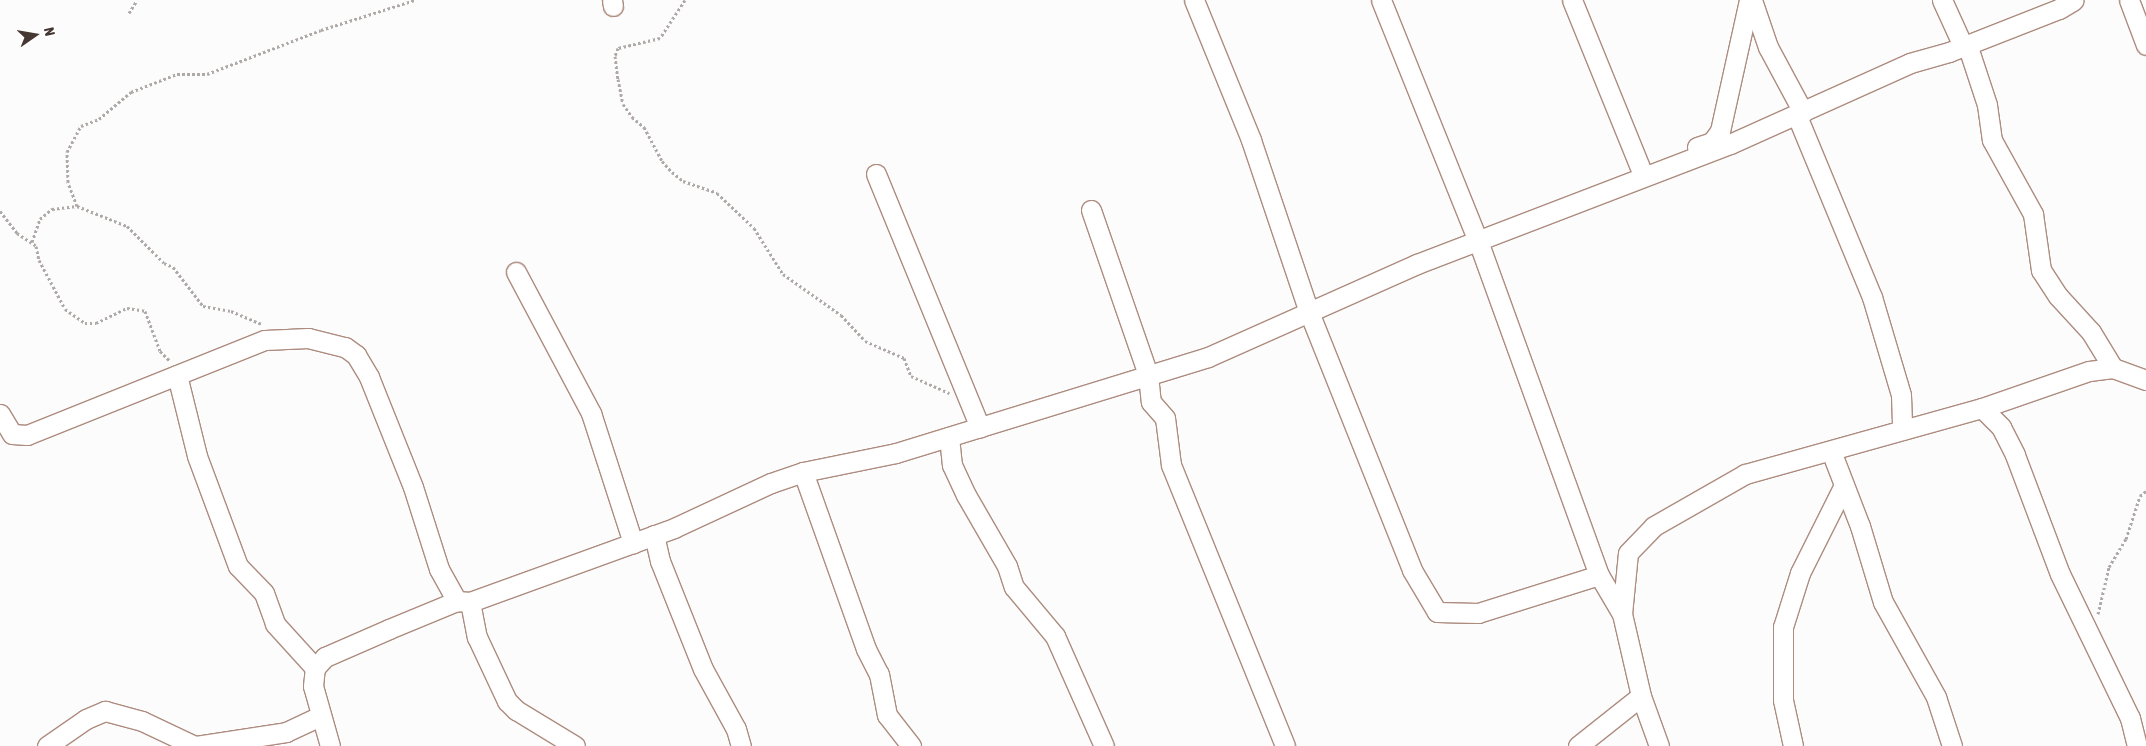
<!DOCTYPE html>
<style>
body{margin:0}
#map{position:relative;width:2146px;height:746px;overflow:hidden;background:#fcfcfc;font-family:"Asap Condensed",sans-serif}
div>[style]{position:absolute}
.path>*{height:3px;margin-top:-1.5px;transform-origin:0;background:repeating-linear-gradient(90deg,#afaaa7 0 2.5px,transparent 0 5px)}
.roads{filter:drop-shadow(1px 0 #ad8c7f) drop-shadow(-1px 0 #ad8c7f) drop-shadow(0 1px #ad8c7f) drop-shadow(0 -1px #ad8c7f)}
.street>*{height:19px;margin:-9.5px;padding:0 9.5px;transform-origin:9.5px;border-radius:9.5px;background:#fff}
span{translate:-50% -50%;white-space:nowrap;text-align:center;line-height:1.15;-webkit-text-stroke:4px #fff;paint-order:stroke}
.north{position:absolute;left:10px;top:10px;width:50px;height:50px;-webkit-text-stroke:4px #fff;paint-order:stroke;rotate:77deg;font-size:14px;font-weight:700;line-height:20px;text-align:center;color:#453732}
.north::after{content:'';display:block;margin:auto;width:18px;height:22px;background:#453732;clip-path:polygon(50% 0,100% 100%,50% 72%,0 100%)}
</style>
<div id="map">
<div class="path">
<div style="left:685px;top:0;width:45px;rotate:123.3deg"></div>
<div style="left:660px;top:38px;width:43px;rotate:166.6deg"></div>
<div style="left:618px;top:48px;width:9px;rotate:111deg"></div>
<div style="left:615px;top:56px;width:23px;rotate:83deg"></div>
<div style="left:618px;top:79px;width:25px;rotate:79deg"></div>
<div style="left:623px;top:104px;width:16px;rotate:55deg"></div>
<div style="left:632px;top:117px;width:16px;rotate:40deg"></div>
<div style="left:644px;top:127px;width:38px;rotate:62deg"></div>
<div style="left:662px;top:161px;width:15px;rotate:48deg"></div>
<div style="left:672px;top:172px;width:14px;rotate:39deg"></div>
<div style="left:683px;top:181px;width:36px;rotate:19deg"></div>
<div style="left:717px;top:193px;width:51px;rotate:43.4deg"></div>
<div style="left:754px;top:228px;width:54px;rotate:57.8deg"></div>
<div style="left:783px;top:274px;width:71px;rotate:35.3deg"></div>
<div style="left:841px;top:315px;width:35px;rotate:47deg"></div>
<div style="left:865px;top:341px;width:43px;rotate:23.6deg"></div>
<div style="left:904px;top:358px;width:19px;rotate:69deg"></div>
<div style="left:911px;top:376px;width:42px;rotate:24.1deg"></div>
<div style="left:129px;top:13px;width:15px;rotate:-58deg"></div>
<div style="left:77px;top:206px;width:26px;rotate:-111deg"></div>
<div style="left:68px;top:182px;width:30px;rotate:-92deg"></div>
<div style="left:67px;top:152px;width:30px;rotate:-62deg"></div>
<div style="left:81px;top:126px;width:19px;rotate:-21deg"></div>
<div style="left:99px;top:119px;width:42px;rotate:-40.2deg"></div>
<div style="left:131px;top:92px;width:49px;rotate:-21.4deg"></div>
<div style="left:177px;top:74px;width:30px"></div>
<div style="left:207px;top:74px;width:122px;rotate:-21.1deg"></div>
<div style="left:321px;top:30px;width:99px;rotate:-17.7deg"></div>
<div style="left:0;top:211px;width:28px;rotate:52deg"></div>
<div style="left:17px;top:233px;width:23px;rotate:34deg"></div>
<div style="left:36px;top:246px;width:14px;rotate:78deg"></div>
<div style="left:39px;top:260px;width:55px;rotate:62deg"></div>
<div style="left:65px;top:309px;width:24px;rotate:35deg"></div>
<div style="left:85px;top:323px;width:11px"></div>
<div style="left:96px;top:323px;width:34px;rotate:-26deg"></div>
<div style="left:127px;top:308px;width:18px;rotate:9deg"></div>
<div style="left:145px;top:311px;width:43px;rotate:69.4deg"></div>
<div style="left:160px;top:351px;width:14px;rotate:45deg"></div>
<div style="left:32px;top:242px;width:24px;rotate:-71deg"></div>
<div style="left:40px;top:219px;width:16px;rotate:-40deg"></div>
<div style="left:52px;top:209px;width:25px;rotate:-7deg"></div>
<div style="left:77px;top:206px;width:54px;rotate:21.8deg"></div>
<div style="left:127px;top:226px;width:52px;rotate:45deg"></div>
<div style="left:164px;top:263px;width:10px;rotate:24deg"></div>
<div style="left:173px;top:267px;width:49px;rotate:52.4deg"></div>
<div style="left:203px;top:306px;width:28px;rotate:10deg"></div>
<div style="left:231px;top:311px;width:33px;rotate:23deg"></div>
<div style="left:2098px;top:614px;width:48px;rotate:-76.8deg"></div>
<div style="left:2109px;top:567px;width:33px;rotate:-59deg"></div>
<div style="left:2126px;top:539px;width:45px;rotate:-72deg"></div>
<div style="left:2140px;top:496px;width:8px;rotate:-40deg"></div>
</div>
<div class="roads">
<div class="street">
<div style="left:612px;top:0;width:6px;rotate:81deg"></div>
<div style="left:1194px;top:0;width:151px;rotate:67.8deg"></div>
<div style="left:1251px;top:140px;width:182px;rotate:71.4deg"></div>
<div style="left:1309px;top:312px;width:278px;rotate:68.2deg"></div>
<div style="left:1412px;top:570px;width:49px;rotate:59.2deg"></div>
<div style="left:1437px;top:612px;width:41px;rotate:1.4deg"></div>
<div style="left:1478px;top:613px;width:127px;rotate:-17.4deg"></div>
<div style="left:1381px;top:0;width:260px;rotate:68.1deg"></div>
<div style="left:1478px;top:241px;width:355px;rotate:70.1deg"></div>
<div style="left:1599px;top:575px;width:45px;rotate:59.5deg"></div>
<div style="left:1572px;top:0;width:189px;rotate:67.9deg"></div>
<div style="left:1752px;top:0;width:50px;rotate:71.2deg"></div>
<div style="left:1768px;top:47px;width:74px;rotate:61.7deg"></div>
<div style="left:1942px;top:0;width:51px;rotate:65.5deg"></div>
<div style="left:2129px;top:0;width:48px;rotate:69.3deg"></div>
<div style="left:1967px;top:44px;width:64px;rotate:71.8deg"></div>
<div style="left:1987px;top:105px;width:35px;rotate:82deg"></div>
<div style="left:1992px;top:140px;width:85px;rotate:61deg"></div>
<div style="left:2033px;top:214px;width:57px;rotate:81.9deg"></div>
<div style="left:2041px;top:270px;width:31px;rotate:57deg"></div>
<div style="left:2058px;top:296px;width:49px;rotate:47.5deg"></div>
<div style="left:2091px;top:332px;width:42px;rotate:58.6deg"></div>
<div style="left:1797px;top:116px;width:196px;rotate:67.5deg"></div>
<div style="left:1872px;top:297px;width:102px;rotate:73.5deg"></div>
<div style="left:1901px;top:395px;width:35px;rotate:88deg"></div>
<div style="left:1697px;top:147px;width:16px;rotate:-18deg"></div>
<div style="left:1712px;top:142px;width:14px;rotate:-54deg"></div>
<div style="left:1720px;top:131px;width:134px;rotate:-77.5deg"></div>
<div style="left:876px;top:174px;width:274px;rotate:67.7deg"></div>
<div style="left:1091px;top:210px;width:175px;rotate:70.9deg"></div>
<div style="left:1148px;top:375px;width:27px;rotate:84deg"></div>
<div style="left:1151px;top:402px;width:21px;rotate:49deg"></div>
<div style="left:1165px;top:418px;width:47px;rotate:82.7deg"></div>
<div style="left:1171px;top:465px;width:303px;rotate:67.9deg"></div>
<div style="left:516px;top:272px;width:160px;rotate:62deg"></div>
<div style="left:591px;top:413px;width:137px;rotate:72.1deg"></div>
<div style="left:177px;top:375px;width:83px;rotate:76.1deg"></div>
<div style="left:197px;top:456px;width:117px;rotate:69.6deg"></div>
<div style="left:238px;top:566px;width:37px;rotate:46deg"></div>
<div style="left:264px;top:593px;width:33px;rotate:70deg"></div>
<div style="left:275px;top:624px;width:59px;rotate:47.7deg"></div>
<div style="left:1982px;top:408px;width:27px;rotate:45deg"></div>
<div style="left:2001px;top:427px;width:31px;rotate:63deg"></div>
<div style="left:2015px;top:455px;width:127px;rotate:69.3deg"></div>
<div style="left:2060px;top:574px;width:160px;rotate:64.1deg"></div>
<div style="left:2130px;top:718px;width:29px;rotate:76deg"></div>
<div style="left:0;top:414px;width:23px;rotate:59deg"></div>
<div style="left:12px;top:434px;width:15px;rotate:4deg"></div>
<div style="left:27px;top:435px;width:256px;rotate:-21.8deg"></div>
<div style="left:265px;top:340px;width:43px;rotate:-2.7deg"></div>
<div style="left:308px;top:338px;width:38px;rotate:14deg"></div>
<div style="left:345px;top:347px;width:14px;rotate:36deg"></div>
<div style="left:356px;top:355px;width:26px;rotate:59deg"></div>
<div style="left:369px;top:377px;width:118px;rotate:68.2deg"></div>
<div style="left:413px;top:487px;width:86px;rotate:72.4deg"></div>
<div style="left:439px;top:569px;width:37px;rotate:61deg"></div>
<div style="left:949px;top:437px;width:28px;rotate:84deg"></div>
<div style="left:952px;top:465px;width:33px;rotate:65deg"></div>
<div style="left:966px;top:495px;width:82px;rotate:60deg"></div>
<div style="left:1007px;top:566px;width:22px;rotate:72deg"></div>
<div style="left:1014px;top:587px;width:64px;rotate:50.1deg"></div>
<div style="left:1055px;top:636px;width:120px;rotate:66deg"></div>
<div style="left:1831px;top:451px;width:80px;rotate:68.9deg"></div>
<div style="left:1860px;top:526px;width:79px;rotate:73.2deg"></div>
<div style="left:1883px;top:602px;width:109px;rotate:60.8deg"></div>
<div style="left:1936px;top:697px;width:52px;rotate:71.9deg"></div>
<div style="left:803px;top:472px;width:188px;rotate:70.4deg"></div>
<div style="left:866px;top:649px;width:28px;rotate:63deg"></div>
<div style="left:879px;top:674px;width:42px;rotate:79deg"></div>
<div style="left:887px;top:715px;width:39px;rotate:52deg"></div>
<div style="left:654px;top:535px;width:27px;rotate:77deg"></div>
<div style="left:660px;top:561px;width:116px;rotate:68.3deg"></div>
<div style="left:703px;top:669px;width:68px;rotate:61.2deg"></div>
<div style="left:736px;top:729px;width:18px;rotate:74deg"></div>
<div style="left:470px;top:602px;width:36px;rotate:79deg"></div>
<div style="left:477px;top:637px;width:71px;rotate:64.9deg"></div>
<div style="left:507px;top:701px;width:13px;rotate:45deg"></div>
<div style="left:516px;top:710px;width:69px;rotate:31.4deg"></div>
<div style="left:47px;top:746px;width:47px;rotate:-34.7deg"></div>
<div style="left:86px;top:719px;width:21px;rotate:-23deg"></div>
<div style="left:105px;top:711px;width:38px;rotate:15deg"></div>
<div style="left:142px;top:721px;width:59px;rotate:25.3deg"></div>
<div style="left:196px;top:746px;width:91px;rotate:-8.8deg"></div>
<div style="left:286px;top:732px;width:38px;rotate:-25deg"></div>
<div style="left:330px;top:746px;width:62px;rotate:-105.8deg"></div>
<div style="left:313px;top:686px;width:18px;rotate:-84deg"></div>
<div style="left:315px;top:668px;width:15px;rotate:-48deg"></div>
<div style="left:325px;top:657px;width:70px;rotate:-23.6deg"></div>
<div style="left:389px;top:629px;width:74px;rotate:-22.4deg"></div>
<div style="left:457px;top:601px;width:13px;rotate:4deg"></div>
<div style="left:470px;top:602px;width:217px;rotate:-19.9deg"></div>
<div style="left:674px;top:528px;width:107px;rotate:-24.9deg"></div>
<div style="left:771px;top:483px;width:34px;rotate:-19deg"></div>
<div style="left:803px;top:472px;width:95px;rotate:-11.5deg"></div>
<div style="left:896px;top:453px;width:326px;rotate:-17.1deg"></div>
<div style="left:1208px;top:357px;width:229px;rotate:-24deg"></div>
<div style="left:1417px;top:264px;width:335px;rotate:-21deg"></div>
<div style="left:1730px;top:144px;width:197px;rotate:-24.2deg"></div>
<div style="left:1910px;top:63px;width:41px;rotate:-15.8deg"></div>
<div style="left:1949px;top:52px;width:118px;rotate:-21.4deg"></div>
<div style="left:2059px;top:9px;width:17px;rotate:-31deg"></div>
<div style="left:1578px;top:746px;width:80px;rotate:-38.4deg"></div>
<div style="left:1659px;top:746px;width:53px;rotate:-109.8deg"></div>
<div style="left:1641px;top:696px;width:84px;rotate:-103deg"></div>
<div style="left:1622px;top:614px;width:61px;rotate:-84.4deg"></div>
<div style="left:1628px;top:553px;width:37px;rotate:-46deg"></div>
<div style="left:1654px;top:526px;width:105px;rotate:-29.7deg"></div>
<div style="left:1745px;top:474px;width:246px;rotate:-15.6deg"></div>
<div style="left:1982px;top:408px;width:113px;rotate:-19.1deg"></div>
<div style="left:2089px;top:371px;width:24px;rotate:-7deg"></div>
<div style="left:2113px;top:368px;width:35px;rotate:20deg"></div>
<div style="left:1793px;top:746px;width:47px;rotate:-102.3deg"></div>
<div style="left:1783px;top:700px;width:73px;rotate:-90deg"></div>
<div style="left:1783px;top:627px;width:57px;rotate:-72.5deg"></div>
<div style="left:1800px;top:573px;width:98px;rotate:-63.4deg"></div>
</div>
</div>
<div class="north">N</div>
</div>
